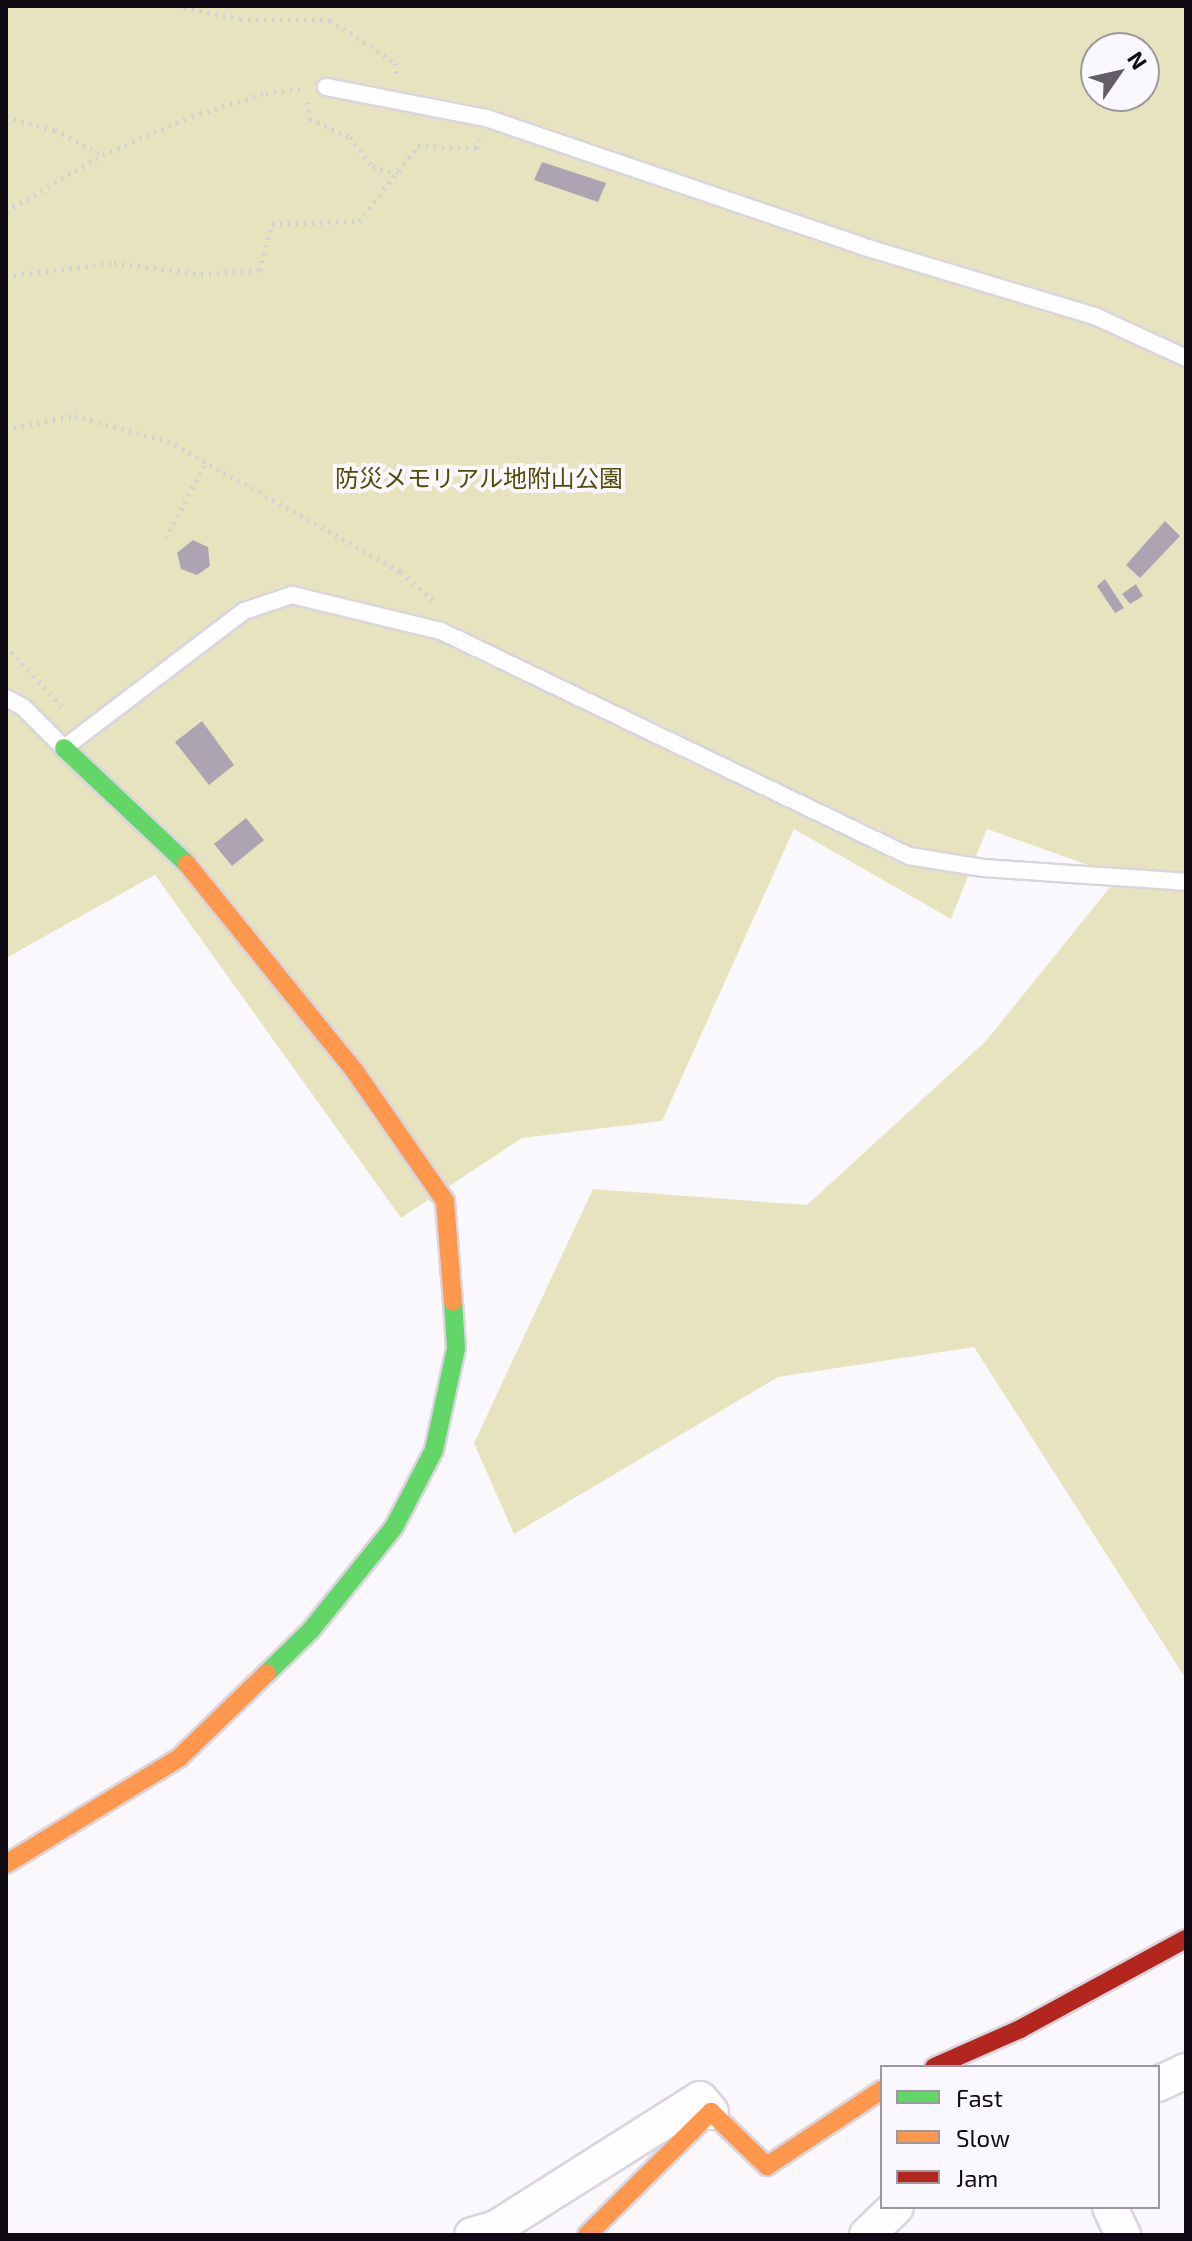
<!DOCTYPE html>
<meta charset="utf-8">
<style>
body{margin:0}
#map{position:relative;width:1192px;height:2241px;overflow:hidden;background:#fbf8fd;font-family:"Exo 2","Noto Sans JP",sans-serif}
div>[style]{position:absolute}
.green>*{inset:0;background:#e8e3bf}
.building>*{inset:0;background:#ada4b3}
.path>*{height:5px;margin-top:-2.5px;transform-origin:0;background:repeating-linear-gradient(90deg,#d1d0d2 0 2px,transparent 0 8px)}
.roads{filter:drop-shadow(2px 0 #dad5dd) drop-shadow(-2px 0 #dad5dd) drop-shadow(0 2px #dad5dd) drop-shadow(0 -2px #dad5dd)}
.lane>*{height:16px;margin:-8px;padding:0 8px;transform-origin:8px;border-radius:8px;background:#fefeff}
.street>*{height:34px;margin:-17px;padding:0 17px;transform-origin:17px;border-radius:17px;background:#fefeff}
.fast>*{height:18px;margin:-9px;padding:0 9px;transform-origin:9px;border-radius:9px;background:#63d668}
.slow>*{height:18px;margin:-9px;padding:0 9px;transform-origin:9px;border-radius:9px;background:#ff974d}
.jam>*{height:18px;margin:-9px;padding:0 9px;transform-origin:9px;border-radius:9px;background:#b3261e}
span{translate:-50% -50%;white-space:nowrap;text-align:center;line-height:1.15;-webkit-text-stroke:8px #fbf7fe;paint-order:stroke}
.park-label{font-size:24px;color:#534c06}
.frame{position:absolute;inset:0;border:8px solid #100a14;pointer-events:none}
.legend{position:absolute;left:880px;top:2065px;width:280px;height:144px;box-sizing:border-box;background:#fbf7fe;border:2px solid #9d98a0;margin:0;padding:10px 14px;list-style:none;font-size:24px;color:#100a14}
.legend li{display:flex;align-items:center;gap:16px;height:40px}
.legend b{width:40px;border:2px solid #9d98a0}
.north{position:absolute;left:1080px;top:32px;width:80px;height:80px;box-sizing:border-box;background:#fbf7fe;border:2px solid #9d98a0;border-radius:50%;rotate:56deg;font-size:22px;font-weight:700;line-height:32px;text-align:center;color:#100a14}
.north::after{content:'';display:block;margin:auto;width:28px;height:36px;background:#625d66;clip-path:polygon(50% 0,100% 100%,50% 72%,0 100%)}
</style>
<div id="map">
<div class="green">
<div style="clip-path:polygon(evenodd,6px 6px,1186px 6px,1186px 1679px,974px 1347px,778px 1377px,514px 1534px,474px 1443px,593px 1189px,807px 1205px,986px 1041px,1119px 876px,987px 829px,951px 919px,794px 829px,662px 1121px,522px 1138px,401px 1218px,155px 875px,6px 958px,6px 6px,1096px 48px,1144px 48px,1144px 96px,1096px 96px,1096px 48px)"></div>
</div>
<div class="building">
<div style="clip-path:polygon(542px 162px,606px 183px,598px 202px,534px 180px)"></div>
<div style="clip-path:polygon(1165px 521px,1180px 536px,1140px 578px,1126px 565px)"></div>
<div style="clip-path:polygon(193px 540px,208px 547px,210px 566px,197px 575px,181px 569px,177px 553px)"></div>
<div style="clip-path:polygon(1105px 579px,1124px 608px,1115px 613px,1097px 586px)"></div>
<div style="clip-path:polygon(1136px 584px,1143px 596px,1130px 604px,1122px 594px)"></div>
<div style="clip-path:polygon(202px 721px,234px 765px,209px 785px,175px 742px)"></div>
<div style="clip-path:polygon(246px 818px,264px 840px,232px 866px,214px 844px)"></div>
</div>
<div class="path">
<div style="left:176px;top:6px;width:65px;rotate:11.5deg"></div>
<div style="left:240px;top:19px;width:90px;rotate:0.6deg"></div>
<div style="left:330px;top:20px;width:79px;rotate:33.1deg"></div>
<div style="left:396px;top:63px;width:14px;rotate:86deg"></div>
<div style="left:307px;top:102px;width:17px;rotate:80deg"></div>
<div style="left:310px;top:119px;width:44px;rotate:24.2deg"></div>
<div style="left:350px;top:137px;width:38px;rotate:53deg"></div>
<div style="left:373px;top:167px;width:25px;rotate:14deg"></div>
<div style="left:6px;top:117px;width:51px;rotate:14.9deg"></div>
<div style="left:55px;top:130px;width:54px;rotate:27.5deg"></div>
<div style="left:6px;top:211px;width:112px;rotate:-30deg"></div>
<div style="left:103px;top:155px;width:97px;rotate:-23.7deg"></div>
<div style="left:192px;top:116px;width:77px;rotate:-17.3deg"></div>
<div style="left:266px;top:93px;width:36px;rotate:-6deg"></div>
<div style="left:6px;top:276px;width:109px;rotate:-6.9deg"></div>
<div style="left:114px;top:263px;width:88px;rotate:7.2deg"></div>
<div style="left:201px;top:274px;width:59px;rotate:-3.9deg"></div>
<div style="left:260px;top:270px;width:48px;rotate:-75.4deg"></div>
<div style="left:272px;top:224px;width:87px;rotate:-2deg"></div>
<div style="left:359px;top:221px;width:95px;rotate:-51.8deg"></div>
<div style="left:418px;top:146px;width:59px;rotate:1.9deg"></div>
<div style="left:477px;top:148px;width:9px;rotate:-72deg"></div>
<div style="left:6px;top:429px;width:70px;rotate:-10.7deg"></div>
<div style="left:75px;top:416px;width:96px;rotate:15deg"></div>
<div style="left:168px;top:441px;width:267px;rotate:29.3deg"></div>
<div style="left:401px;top:572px;width:48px;rotate:41.6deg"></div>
<div style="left:166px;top:538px;width:84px;rotate:-62.2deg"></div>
<div style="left:6px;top:646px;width:87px;rotate:47.3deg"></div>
</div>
<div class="roads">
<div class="lane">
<div style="left:326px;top:87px;width:163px;rotate:11deg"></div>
<div style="left:486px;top:118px;width:396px;rotate:18.8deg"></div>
<div style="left:861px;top:246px;width:246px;rotate:16.7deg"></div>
<div style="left:1097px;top:317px;width:98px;rotate:24.7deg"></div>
<div style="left:6px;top:698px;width:19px;rotate:28deg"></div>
<div style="left:23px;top:707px;width:58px;rotate:45deg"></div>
<div style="left:64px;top:748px;width:226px;rotate:-37.3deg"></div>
<div style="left:244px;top:611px;width:51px;rotate:-18.4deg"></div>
<div style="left:292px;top:595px;width:153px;rotate:13.6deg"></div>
<div style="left:441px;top:631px;width:519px;rotate:25.68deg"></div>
<div style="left:909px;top:856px;width:75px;rotate:9.2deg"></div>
<div style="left:983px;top:868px;width:203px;rotate:3.9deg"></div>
</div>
<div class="street">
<div style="left:1158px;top:2084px;width:31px;rotate:-25deg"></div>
<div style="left:1110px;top:2207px;width:31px;rotate:65deg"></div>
<div style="left:472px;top:2235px;width:25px;rotate:-16deg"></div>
<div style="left:496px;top:2228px;width:241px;rotate:-32.3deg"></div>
<div style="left:700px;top:2099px;width:17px;rotate:50deg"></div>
<div style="left:867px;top:2235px;width:40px;rotate:-44deg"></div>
</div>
<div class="fast">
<div style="left:64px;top:748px;width:169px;rotate:43.3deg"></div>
<div style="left:267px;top:1673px;width:62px;rotate:-44.3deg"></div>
<div style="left:311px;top:1630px;width:132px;rotate:-51.1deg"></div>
<div style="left:394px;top:1527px;width:87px;rotate:-62.5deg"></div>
<div style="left:434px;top:1450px;width:104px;rotate:-77.8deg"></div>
<div style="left:456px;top:1348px;width:46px;rotate:-93.7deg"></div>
</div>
<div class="slow">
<div style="left:187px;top:864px;width:265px;rotate:51deg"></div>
<div style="left:354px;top:1070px;width:160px;rotate:55.2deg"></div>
<div style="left:445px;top:1201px;width:101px;rotate:85.5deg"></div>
<div style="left:6px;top:1864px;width:203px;rotate:-31.5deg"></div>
<div style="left:179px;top:1758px;width:122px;rotate:-44deg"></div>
<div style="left:587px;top:2235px;width:175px;rotate:-44.8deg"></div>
<div style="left:711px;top:2112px;width:78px;rotate:44deg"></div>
<div style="left:767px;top:2166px;width:138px;rotate:-33.5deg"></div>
</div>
<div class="jam">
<div style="left:934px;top:2067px;width:94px;rotate:-23.8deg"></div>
<div style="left:1020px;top:2029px;width:189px;rotate:-28.5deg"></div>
</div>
</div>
<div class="park-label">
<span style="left:479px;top:478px">防災メモリアル地附山公園</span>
</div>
<div class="frame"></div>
<ul class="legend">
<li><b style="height:10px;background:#63d668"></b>Fast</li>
<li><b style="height:10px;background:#ff974d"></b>Slow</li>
<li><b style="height:10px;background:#b3261e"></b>Jam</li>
</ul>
<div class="north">N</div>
</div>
